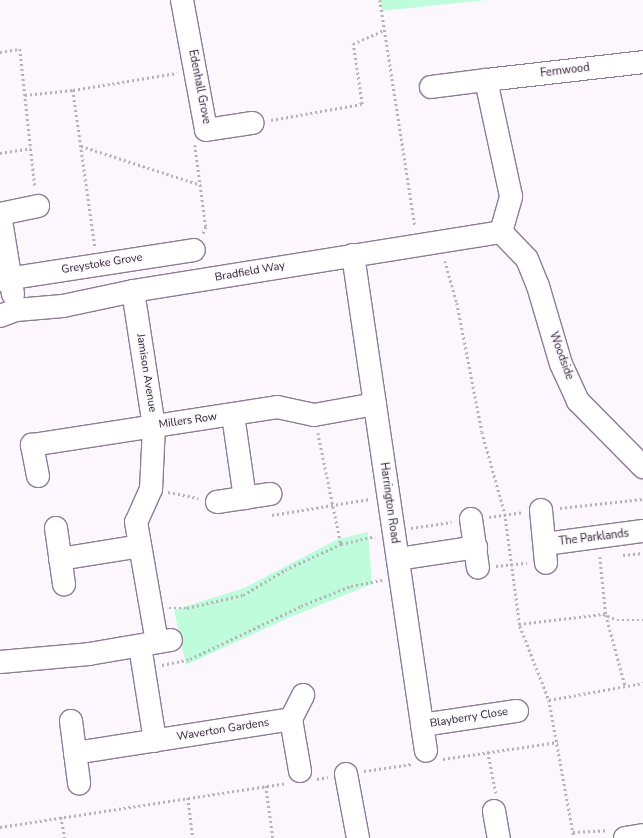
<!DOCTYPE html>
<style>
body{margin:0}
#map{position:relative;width:643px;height:838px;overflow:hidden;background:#fbf7fd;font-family:"Nunito Sans",sans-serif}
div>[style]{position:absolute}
.green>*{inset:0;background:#bffcdc}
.path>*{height:2.5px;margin-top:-1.25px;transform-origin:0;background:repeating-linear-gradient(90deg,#b6b1b9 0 2px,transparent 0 5px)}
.roads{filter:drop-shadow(1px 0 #8d7c96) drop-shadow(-1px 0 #8d7c96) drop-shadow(0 1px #8d7c96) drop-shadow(0 -1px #8d7c96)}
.minor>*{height:22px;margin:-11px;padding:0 11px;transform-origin:11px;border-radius:11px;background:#fff}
span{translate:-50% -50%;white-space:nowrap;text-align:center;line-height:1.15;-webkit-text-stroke:3px #fbf7fd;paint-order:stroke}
.street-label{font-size:11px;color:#2a232e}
</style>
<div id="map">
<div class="green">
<div style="clip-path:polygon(380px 0,486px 0,382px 11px)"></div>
<div style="clip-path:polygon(368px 532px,372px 584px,288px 618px,186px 665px,174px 610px,244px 588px,338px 539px)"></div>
</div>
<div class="path">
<div style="left:380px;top:0;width:229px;rotate:81.2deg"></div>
<div style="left:0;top:52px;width:20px;rotate:-9deg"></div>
<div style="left:20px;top:49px;width:139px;rotate:83.8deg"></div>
<div style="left:73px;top:90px;width:105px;rotate:-9.3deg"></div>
<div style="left:25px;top:95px;width:48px;rotate:-5.9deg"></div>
<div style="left:73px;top:90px;width:158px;rotate:82deg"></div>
<div style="left:271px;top:120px;width:92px;rotate:-10deg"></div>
<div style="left:362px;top:104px;width:61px;rotate:-98.5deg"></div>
<div style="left:353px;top:44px;width:35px;rotate:-24deg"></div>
<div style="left:195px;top:145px;width:83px;rotate:82.4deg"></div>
<div style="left:206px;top:227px;width:8px;rotate:113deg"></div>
<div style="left:81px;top:146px;width:126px;rotate:18deg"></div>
<div style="left:0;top:153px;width:31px;rotate:-9deg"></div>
<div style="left:445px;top:261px;width:44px;rotate:74.1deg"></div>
<div style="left:457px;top:303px;width:131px;rotate:79deg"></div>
<div style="left:482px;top:432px;width:85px;rotate:74.3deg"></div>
<div style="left:505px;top:514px;width:113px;rotate:82.4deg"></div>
<div style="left:520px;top:626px;width:79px;rotate:68.6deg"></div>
<div style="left:549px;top:700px;width:140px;rotate:79.7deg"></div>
<div style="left:318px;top:433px;width:113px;rotate:78.3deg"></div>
<div style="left:168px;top:492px;width:31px;rotate:11deg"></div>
<div style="left:560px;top:508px;width:83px;rotate:-6.2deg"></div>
<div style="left:272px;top:515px;width:99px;rotate:-9.3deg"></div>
<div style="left:489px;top:517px;width:34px;rotate:-8deg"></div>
<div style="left:411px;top:528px;width:41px;rotate:-8.3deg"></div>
<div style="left:623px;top:555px;width:20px;rotate:-6deg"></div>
<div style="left:600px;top:557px;width:58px;rotate:84.1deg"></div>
<div style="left:606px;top:615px;width:73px;rotate:74.8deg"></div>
<div style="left:496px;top:566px;width:31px;rotate:-6deg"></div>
<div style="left:169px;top:608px;width:18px"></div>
<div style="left:187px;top:608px;width:57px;rotate:-13.1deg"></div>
<div style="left:243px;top:595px;width:49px;rotate:-30.8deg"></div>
<div style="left:285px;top:570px;width:62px;rotate:-24.9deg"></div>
<div style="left:341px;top:544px;width:35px;rotate:-13deg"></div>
<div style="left:519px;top:624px;width:85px;rotate:-6.8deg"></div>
<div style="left:603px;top:614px;width:15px;rotate:23deg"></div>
<div style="left:617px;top:620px;width:26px"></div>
<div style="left:162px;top:665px;width:29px;rotate:-12deg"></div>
<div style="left:190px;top:659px;width:123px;rotate:-25.5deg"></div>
<div style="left:301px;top:606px;width:54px;rotate:-21.8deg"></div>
<div style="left:351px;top:586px;width:32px;rotate:-11deg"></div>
<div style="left:549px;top:700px;width:96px;rotate:-10.3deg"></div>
<div style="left:488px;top:752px;width:42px;rotate:79deg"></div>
<div style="left:443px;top:759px;width:116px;rotate:-8.4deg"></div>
<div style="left:364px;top:771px;width:49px;rotate:-8.1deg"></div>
<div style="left:317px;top:779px;width:11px;rotate:-10deg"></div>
<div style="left:266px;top:786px;width:52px;rotate:82.3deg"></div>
<div style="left:188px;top:798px;width:40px;rotate:82.9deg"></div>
<div style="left:61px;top:817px;width:21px;rotate:79deg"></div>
<div style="left:0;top:827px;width:289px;rotate:-8.7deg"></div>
<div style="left:573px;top:832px;width:34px;rotate:-3deg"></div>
</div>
<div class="roads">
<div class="minor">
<div style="left:182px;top:0;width:132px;rotate:79.5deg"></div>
<div style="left:206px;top:130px;width:47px;rotate:-8.7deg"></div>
<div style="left:431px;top:87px;width:55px;rotate:-7.3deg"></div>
<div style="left:0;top:214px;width:81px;rotate:80.8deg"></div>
<div style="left:0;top:214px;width:39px;rotate:-12deg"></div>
<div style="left:501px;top:232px;width:37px;rotate:-74deg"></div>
<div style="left:511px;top:196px;width:119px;rotate:-102.2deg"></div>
<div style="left:486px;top:80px;width:158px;rotate:-6.5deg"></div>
<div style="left:501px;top:232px;width:37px;rotate:46deg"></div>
<div style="left:527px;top:259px;width:29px;rotate:68deg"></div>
<div style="left:538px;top:286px;width:81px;rotate:73.6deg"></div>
<div style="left:561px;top:364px;width:41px;rotate:65.3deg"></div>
<div style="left:578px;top:401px;width:93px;rotate:45.4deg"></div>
<div style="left:353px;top:255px;width:501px;rotate:81.63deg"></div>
<div style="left:0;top:280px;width:196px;rotate:-8.8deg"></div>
<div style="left:133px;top:291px;width:137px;rotate:81.2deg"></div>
<div style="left:154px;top:426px;width:63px;rotate:92.7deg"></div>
<div style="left:151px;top:489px;width:36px;rotate:114deg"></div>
<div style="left:136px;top:522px;width:122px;rotate:80.1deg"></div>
<div style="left:0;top:316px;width:17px;rotate:-21deg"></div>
<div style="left:16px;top:310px;width:47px;rotate:-4.9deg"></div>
<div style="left:63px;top:306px;width:72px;rotate:-12.1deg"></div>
<div style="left:133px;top:291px;width:373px;rotate:-9.1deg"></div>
<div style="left:233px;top:415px;width:84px;rotate:81.8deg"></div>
<div style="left:38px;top:476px;width:32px;rotate:-101deg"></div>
<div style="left:32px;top:445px;width:248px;rotate:-8.8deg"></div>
<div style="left:277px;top:407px;width:38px;rotate:12deg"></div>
<div style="left:314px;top:415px;width:62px;rotate:-10.2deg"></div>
<div style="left:217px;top:502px;width:54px;rotate:-8.6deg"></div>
<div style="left:541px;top:510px;width:53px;rotate:84.6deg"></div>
<div style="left:471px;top:519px;width:49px;rotate:81.9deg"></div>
<div style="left:56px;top:528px;width:57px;rotate:81.9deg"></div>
<div style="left:545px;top:544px;width:99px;rotate:-7.6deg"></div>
<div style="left:60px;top:559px;width:81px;rotate:-9.2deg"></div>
<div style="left:398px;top:559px;width:79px;rotate:-8.7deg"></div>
<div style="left:140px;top:646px;width:96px;rotate:81deg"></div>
<div style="left:0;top:662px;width:89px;rotate:-5.1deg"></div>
<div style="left:89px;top:654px;width:83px;rotate:-9.7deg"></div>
<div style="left:71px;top:721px;width:63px;rotate:82.6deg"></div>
<div style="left:422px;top:725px;width:96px;rotate:-8.4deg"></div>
<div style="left:75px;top:753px;width:219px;rotate:-8.9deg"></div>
<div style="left:300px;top:771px;width:53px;rotate:-99.8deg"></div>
<div style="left:291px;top:719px;width:27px;rotate:-63deg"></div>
<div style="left:346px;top:774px;width:65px;rotate:79.4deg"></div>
<div style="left:494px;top:811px;width:27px;rotate:80deg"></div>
<div style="left:625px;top:838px;width:18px;rotate:-9deg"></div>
</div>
</div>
<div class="street-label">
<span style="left:565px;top:71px;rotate:-7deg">Fernwood</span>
<span style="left:199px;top:87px;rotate:79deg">Edenhall Grove</span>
<span style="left:102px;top:264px;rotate:-9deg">Greystoke Grove</span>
<span style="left:250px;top:272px;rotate:-10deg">Bradfield Way</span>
<span style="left:561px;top:356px;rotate:70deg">Woodside</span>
<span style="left:146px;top:373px;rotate:81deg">Jamison Avenue</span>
<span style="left:188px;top:421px;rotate:-8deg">Millers Row</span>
<span style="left:389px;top:503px;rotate:82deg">Harrington Road</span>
<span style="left:594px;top:538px;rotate:-7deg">The Parklands</span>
<span style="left:469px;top:718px;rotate:-9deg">Blayberry Close</span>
<span style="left:223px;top:730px;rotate:-9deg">Waverton Gardens</span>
</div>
</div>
